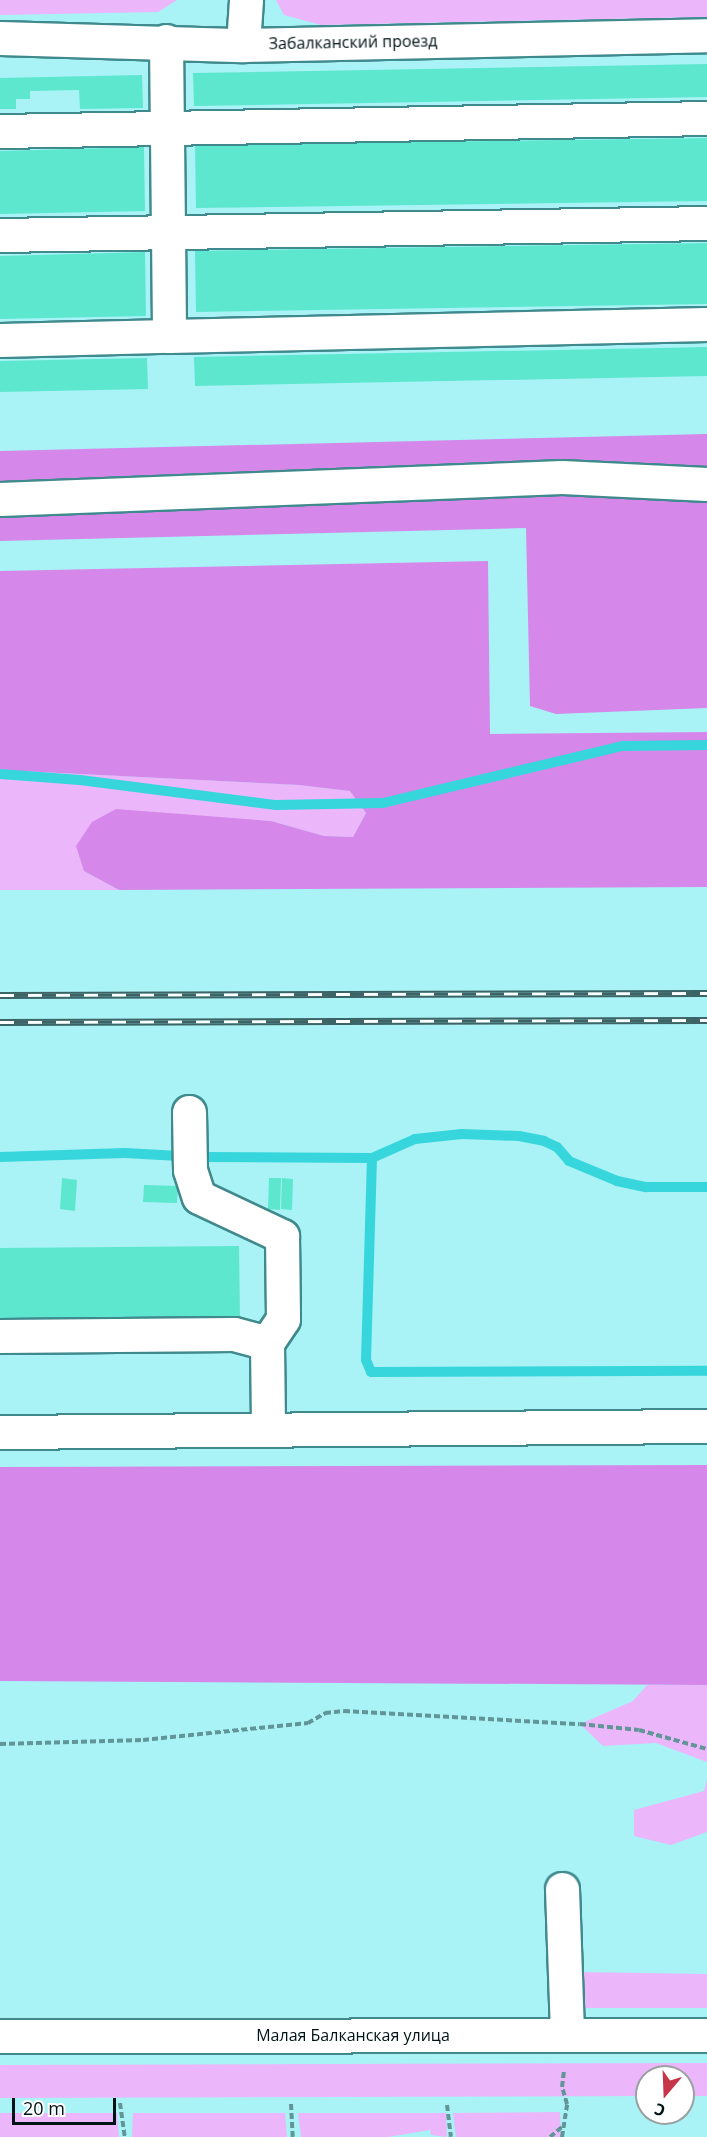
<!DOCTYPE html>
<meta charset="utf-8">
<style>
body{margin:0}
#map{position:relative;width:707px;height:2137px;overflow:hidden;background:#a9f3f6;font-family:"Open Sans",sans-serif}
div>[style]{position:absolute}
.green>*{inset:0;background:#ebb6fa}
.forest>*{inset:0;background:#d588ea}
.stream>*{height:10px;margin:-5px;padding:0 5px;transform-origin:5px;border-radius:5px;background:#37d6dc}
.building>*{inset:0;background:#5de7ce}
.path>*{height:4px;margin-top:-2px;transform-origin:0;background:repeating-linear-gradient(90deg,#619597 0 6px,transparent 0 9px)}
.roads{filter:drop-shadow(2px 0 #408a8d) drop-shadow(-2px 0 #408a8d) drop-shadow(0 2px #408a8d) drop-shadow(0 -2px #408a8d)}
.minor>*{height:33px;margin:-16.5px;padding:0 16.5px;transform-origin:16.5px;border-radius:16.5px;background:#fff}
.rail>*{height:7px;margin-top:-3.5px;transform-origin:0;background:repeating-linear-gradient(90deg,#fff 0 14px,#3c6365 0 28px);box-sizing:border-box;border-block:2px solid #3c6365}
span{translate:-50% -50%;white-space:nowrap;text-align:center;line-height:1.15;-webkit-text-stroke:4.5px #fff;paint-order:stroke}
.street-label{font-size:16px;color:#001415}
.north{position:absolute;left:635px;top:2065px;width:60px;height:60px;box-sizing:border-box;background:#fff;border:2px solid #99a1a1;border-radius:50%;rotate:199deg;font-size:16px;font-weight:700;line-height:24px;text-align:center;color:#001415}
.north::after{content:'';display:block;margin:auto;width:21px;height:27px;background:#c73648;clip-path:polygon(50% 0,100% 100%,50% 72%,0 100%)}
.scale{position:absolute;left:12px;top:2098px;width:104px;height:27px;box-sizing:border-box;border:3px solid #001415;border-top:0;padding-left:8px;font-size:18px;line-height:21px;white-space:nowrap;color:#001415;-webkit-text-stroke:4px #fff;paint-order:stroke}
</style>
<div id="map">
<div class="green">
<div style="clip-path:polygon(0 0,177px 0,158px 12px,0 15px)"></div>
<div style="clip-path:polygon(276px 0,707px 0,707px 17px,321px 25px,284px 15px)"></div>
<div style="clip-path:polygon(0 770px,299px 785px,351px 791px,366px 813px,353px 837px,324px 836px,271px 821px,218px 819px,84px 871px,119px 890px,0 890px)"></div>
<div style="clip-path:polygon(647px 1685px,707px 1685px,707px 1762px,656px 1743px,603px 1746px,580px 1724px,633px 1701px)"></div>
<div style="clip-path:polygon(707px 1780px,707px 1832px,671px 1845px,634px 1836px,634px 1810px,704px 1791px)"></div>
<div style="clip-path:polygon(579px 1972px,707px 1974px,707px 2008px,585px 2008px,579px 2002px)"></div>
<div style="clip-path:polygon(707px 2063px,707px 2096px,683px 2096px,683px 2077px,647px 2077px,647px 2096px,0 2098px,0 2065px)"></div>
<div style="clip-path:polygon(560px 2112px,561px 2137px,456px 2137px,453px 2113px)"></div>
<div style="clip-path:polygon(0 2113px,117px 2113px,119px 2137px,0 2137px)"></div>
<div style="clip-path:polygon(133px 2113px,285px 2113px,287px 2137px,132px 2137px)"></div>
<div style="clip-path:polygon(298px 2113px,446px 2113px,447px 2137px,431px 2135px,430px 2130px,388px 2137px,301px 2137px)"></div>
</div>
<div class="forest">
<div style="clip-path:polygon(707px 434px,707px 708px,556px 714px,530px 706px,526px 528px,0 541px,0 451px)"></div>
<div style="clip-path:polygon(488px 561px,490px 734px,707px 732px,707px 887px,119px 890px,84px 871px,76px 846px,92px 822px,116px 809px,271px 821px,324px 836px,353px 837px,366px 813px,350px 791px,299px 785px,0 770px,0 571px)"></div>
<div style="clip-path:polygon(707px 1465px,707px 1685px,0 1681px,0 1467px)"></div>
</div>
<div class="stream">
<div style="left:0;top:774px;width:80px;rotate:4.3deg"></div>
<div style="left:80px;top:780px;width:198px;rotate:7.3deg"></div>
<div style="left:276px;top:805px;width:107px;rotate:-1.1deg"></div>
<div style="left:383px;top:803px;width:247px;rotate:-13.4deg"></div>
<div style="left:623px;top:746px;width:84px;rotate:-0.7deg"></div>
<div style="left:0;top:1157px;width:125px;rotate:-1.8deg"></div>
<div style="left:125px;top:1153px;width:54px;rotate:3.2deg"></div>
<div style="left:202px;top:1157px;width:170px;rotate:0.3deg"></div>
<div style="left:372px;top:1158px;width:47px;rotate:-23.8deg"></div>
<div style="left:415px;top:1139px;width:47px;rotate:-6.1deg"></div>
<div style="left:462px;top:1134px;width:57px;rotate:2deg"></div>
<div style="left:519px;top:1136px;width:25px;rotate:11deg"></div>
<div style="left:544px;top:1141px;width:14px;rotate:25deg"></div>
<div style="left:557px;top:1147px;width:18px;rotate:49deg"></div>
<div style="left:569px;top:1161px;width:52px;rotate:22.6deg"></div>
<div style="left:617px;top:1181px;width:30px;rotate:12deg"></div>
<div style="left:646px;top:1187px;width:61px"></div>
<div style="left:372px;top:1158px;width:202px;rotate:91.7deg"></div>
<div style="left:366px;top:1360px;width:13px;rotate:67deg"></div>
<div style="left:371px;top:1372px;width:336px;rotate:-0.2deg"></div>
</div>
<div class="building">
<div style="clip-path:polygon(707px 64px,707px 97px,194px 106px,193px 73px)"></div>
<div style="clip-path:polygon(142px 75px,143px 108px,80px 109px,79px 90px,30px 91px,30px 99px,16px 99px,16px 109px,0 109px,0 78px)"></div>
<div style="clip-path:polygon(707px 138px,707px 201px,196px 208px,195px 145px)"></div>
<div style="clip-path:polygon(144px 147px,145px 211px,0 214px,0 151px)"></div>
<div style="clip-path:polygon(707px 243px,707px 304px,196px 312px,195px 251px)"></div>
<div style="clip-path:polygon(145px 252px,146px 316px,0 319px,0 256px)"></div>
<div style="clip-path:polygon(707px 347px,707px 376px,195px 386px,194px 357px)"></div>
<div style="clip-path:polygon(147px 358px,148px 389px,0 392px,0 361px)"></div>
<div style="clip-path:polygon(62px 1178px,77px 1180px,75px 1211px,60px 1209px)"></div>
<div style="clip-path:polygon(269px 1178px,281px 1178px,280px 1210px,268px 1209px)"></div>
<div style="clip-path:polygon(282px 1178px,293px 1179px,292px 1210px,281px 1209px)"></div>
<div style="clip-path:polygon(144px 1185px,178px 1186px,177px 1203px,143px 1202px)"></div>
<div style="clip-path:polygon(239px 1246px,240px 1319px,0 1321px,0 1248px)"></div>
</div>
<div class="path">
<div style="left:0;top:1744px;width:143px;rotate:-1.6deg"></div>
<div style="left:143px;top:1740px;width:166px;rotate:-5.9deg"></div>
<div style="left:308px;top:1723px;width:20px;rotate:-30deg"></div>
<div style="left:325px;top:1713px;width:19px;rotate:-6deg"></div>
<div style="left:344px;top:1711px;width:236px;rotate:3.2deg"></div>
<div style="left:580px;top:1724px;width:59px;rotate:5.8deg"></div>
<div style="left:639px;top:1730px;width:71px;rotate:15.6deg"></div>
<div style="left:120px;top:2103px;width:34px;rotate:82deg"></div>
<div style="left:291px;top:2104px;width:33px;rotate:87deg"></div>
<div style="left:447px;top:2105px;width:32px;rotate:83deg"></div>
<div style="left:550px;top:2137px;width:16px;rotate:-40deg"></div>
<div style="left:562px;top:2137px;width:33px;rotate:-81deg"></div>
<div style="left:567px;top:2104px;width:18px;rotate:-106deg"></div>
<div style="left:562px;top:2087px;width:17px;rotate:-83deg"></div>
</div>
<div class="roads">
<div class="minor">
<div style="left:0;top:38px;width:243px;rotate:1.7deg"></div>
<div style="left:243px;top:45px;width:464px;rotate:-1.2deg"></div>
<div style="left:166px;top:41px;width:295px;rotate:89.4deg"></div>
<div style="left:169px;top:336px;width:538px;rotate:-1.28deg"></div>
<div style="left:243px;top:45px;width:45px;rotate:-86.2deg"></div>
<div style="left:0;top:131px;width:707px;rotate:-1.05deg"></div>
<div style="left:0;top:235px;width:707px;rotate:-0.97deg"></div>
<div style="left:0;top:340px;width:169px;rotate:-1.4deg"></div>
<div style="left:0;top:499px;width:562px;rotate:-2.24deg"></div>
<div style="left:562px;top:477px;width:145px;rotate:2.8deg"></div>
<div style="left:189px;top:1112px;width:58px;rotate:89deg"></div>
<div style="left:190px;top:1170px;width:28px;rotate:72deg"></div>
<div style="left:199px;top:1197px;width:92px;rotate:25.2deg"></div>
<div style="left:282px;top:1236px;width:83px;rotate:89.3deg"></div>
<div style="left:283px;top:1319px;width:29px;rotate:124deg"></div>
<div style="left:267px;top:1343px;width:86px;rotate:89.3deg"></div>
<div style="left:0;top:1336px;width:234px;rotate:-0.5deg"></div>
<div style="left:234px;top:1334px;width:34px;rotate:15deg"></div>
<div style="left:0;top:1432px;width:707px;rotate:-0.49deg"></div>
<div style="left:562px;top:1889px;width:146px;rotate:88deg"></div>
<div style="left:0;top:2036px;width:707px;rotate:-0.08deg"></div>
</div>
</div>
<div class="rail">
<div style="left:0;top:995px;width:707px;rotate:-0.16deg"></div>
<div style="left:0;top:1022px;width:707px;rotate:-0.16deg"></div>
</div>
<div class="street-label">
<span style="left:353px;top:42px;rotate:-1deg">Забалканский проезд</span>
<span style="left:353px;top:2035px">Малая Балканская улица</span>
</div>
<div class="north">С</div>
<div class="scale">20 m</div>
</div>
